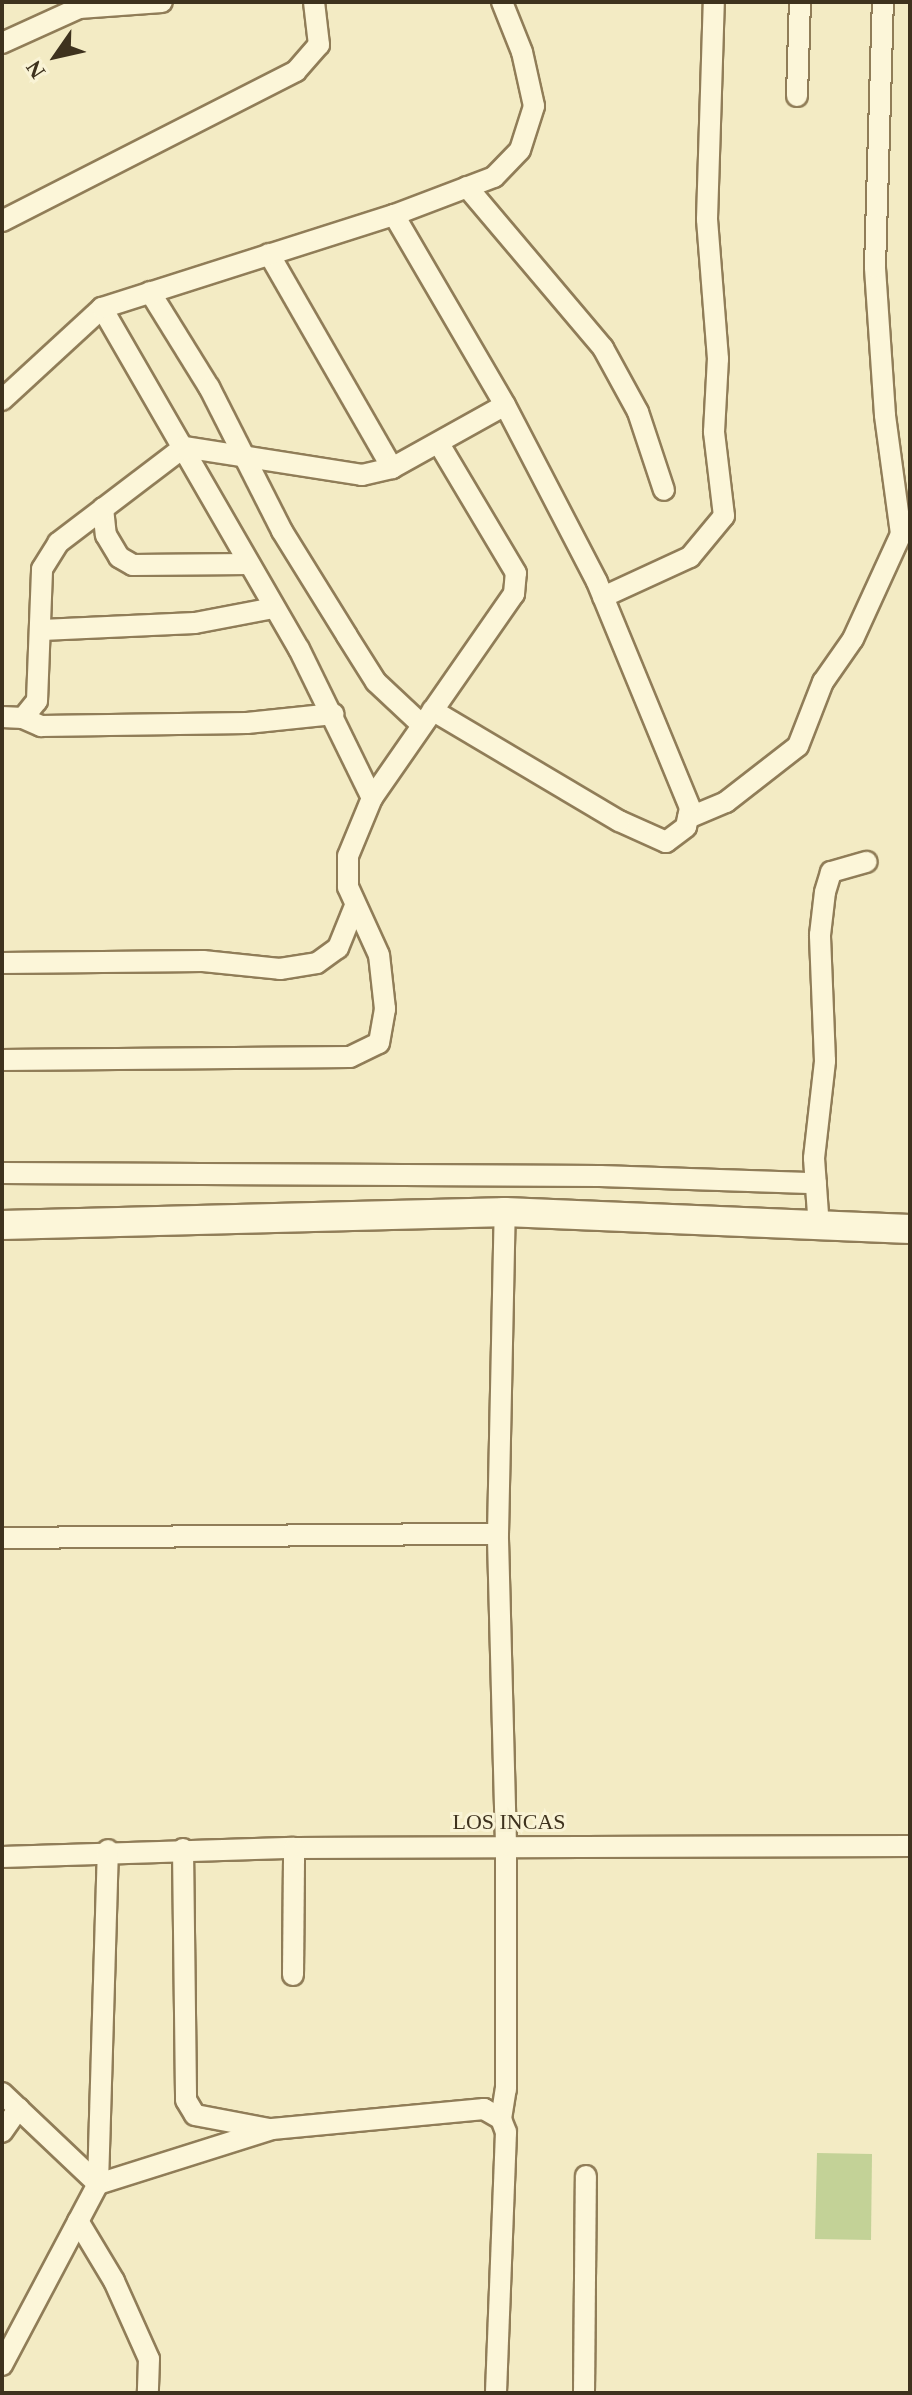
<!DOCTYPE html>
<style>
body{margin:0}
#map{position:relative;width:912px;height:2395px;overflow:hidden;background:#f3ebc4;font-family:Georgia,serif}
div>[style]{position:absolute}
.green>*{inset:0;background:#c3d297}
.roads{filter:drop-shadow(2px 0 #907d58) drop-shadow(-2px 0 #907d58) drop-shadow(0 2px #907d58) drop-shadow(0 -2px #907d58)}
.street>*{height:20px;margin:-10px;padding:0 10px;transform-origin:10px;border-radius:10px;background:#fcf6d9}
.secondary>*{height:28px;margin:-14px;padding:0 14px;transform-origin:14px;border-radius:14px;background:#fcf6d9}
span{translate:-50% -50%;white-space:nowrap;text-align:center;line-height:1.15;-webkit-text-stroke:6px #f9f3d5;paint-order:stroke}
.street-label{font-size:22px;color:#3e321e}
.frame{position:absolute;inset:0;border:4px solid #3e321e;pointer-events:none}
.north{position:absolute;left:16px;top:16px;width:80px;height:80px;-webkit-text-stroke:6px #f9f3d5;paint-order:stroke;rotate:236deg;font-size:22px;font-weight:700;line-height:32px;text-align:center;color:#3e321e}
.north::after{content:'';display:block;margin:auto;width:28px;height:36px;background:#3e321e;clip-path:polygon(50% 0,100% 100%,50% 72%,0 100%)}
</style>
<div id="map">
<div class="green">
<div style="clip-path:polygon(817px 2153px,872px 2154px,871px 2240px,815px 2239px)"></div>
</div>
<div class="roads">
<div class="street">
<div style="left:2px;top:43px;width:85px;rotate:-24.4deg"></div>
<div style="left:79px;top:8px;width:83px;rotate:-4.1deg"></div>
<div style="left:797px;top:96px;width:94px;rotate:-88.2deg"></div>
<div style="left:467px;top:187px;width:211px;rotate:49.8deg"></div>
<div style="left:603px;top:348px;width:73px;rotate:61.3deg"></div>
<div style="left:638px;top:412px;width:82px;rotate:71.6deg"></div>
<div style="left:394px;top:215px;width:220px;rotate:59.7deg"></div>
<div style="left:505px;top:405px;width:199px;rotate:62.5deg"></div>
<div style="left:597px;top:582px;width:244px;rotate:67.6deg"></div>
<div style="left:690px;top:808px;width:19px;rotate:102deg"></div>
<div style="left:686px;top:827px;width:25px;rotate:143deg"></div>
<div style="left:666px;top:842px;width:51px;rotate:-155.9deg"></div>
<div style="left:619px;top:821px;width:217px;rotate:-149.3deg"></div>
<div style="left:2px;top:221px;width:330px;rotate:-27deg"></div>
<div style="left:296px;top:71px;width:35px;rotate:-49deg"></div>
<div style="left:319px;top:45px;width:43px;rotate:-96.6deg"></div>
<div style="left:269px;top:254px;width:247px;rotate:60.1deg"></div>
<div style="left:150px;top:292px;width:112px;rotate:58.2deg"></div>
<div style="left:209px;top:387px;width:161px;rotate:63.1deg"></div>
<div style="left:282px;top:531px;width:123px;rotate:58.2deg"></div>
<div style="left:347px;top:636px;width:54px;rotate:57.8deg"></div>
<div style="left:376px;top:682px;width:63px;rotate:43.1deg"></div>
<div style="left:102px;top:308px;width:394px;rotate:60deg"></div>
<div style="left:299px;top:649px;width:166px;rotate:63.9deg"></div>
<div style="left:2px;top:400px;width:136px;rotate:-42.6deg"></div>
<div style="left:102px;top:308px;width:306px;rotate:-17.7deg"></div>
<div style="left:394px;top:215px;width:107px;rotate:-20.8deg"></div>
<div style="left:494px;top:177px;width:37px;rotate:-46deg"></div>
<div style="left:520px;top:150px;width:46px;rotate:-72.3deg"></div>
<div style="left:534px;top:106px;width:55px;rotate:-102.5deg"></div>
<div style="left:522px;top:52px;width:54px;rotate:-111.8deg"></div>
<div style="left:103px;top:508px;width:27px;rotate:84deg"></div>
<div style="left:106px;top:535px;width:26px;rotate:59deg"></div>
<div style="left:119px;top:557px;width:16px;rotate:30deg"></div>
<div style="left:133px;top:565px;width:116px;rotate:-0.5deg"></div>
<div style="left:603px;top:597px;width:96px;rotate:-24.7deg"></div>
<div style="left:690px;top:557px;width:53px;rotate:-50.3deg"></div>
<div style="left:724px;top:516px;width:85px;rotate:-96.8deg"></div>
<div style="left:714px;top:432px;width:73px;rotate:-86.9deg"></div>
<div style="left:718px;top:359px;width:140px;rotate:-94.5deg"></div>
<div style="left:707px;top:219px;width:217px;rotate:-88.2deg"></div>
<div style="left:42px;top:630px;width:153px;rotate:-2.6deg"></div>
<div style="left:195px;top:623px;width:80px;rotate:-10.8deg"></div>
<div style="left:2px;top:717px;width:21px;rotate:3deg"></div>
<div style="left:23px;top:718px;width:22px;rotate:-51deg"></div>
<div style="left:37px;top:701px;width:132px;rotate:-87.8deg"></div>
<div style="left:42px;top:569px;width:31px;rotate:-58deg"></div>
<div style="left:58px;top:543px;width:158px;rotate:-37.3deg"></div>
<div style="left:184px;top:447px;width:180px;rotate:8.9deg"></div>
<div style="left:362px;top:475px;width:31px;rotate:-13deg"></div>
<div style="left:392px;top:468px;width:129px;rotate:-29.1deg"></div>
<div style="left:23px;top:718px;width:20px;rotate:24deg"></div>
<div style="left:41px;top:726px;width:206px;rotate:-0.8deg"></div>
<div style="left:247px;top:723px;width:87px;rotate:-5.9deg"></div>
<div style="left:688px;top:818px;width:41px;rotate:-22.8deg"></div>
<div style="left:726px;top:802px;width:91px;rotate:-37.9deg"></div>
<div style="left:798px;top:746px;width:69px;rotate:-68.7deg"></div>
<div style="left:823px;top:682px;width:52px;rotate:-55.1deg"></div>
<div style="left:853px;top:639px;width:115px;rotate:-65.4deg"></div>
<div style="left:901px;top:534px;width:120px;rotate:-97.7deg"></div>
<div style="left:885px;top:415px;width:148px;rotate:-93.9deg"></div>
<div style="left:875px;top:267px;width:265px;rotate:-88.3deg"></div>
<div style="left:2px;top:963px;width:201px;rotate:-0.6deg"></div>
<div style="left:203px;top:961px;width:77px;rotate:5.9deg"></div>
<div style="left:280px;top:969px;width:37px;rotate:-9deg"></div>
<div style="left:317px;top:963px;width:26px;rotate:-36deg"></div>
<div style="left:338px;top:948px;width:45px;rotate:-68deg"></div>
<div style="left:2px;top:1060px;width:348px;rotate:-0.5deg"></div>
<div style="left:350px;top:1057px;width:32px;rotate:-26deg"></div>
<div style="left:379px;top:1043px;width:35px;rotate:-80deg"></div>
<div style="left:385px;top:1009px;width:54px;rotate:-96.3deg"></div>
<div style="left:379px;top:955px;width:75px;rotate:-114.5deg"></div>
<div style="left:348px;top:887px;width:31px;rotate:-90deg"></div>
<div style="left:348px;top:856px;width:63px;rotate:-67.5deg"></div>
<div style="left:372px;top:798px;width:249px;rotate:-55.2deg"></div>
<div style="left:514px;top:594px;width:21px;rotate:-85deg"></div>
<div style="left:516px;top:573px;width:150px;rotate:-120.8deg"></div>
<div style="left:2px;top:1173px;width:598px;rotate:0.29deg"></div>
<div style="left:600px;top:1176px;width:216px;rotate:1.9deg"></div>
<div style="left:819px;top:1228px;width:70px;rotate:-94.1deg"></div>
<div style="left:814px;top:1158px;width:98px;rotate:-83.5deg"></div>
<div style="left:825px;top:1061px;width:126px;rotate:-92.3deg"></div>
<div style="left:820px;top:935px;width:43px;rotate:-83.4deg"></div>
<div style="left:825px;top:892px;width:21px;rotate:-73deg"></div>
<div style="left:831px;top:872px;width:37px;rotate:-16deg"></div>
<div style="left:2px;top:1538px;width:496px;rotate:-0.5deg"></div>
<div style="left:183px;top:1849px;width:251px;rotate:89.3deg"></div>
<div style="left:186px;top:2100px;width:17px;rotate:59deg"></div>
<div style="left:195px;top:2115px;width:75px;rotate:10.7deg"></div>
<div style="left:2px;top:1857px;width:292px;rotate:-1.8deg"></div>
<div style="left:294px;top:1848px;width:616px;rotate:-0.19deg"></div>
<div style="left:293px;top:1975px;width:127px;rotate:-89.5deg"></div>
<div style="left:2px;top:2093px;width:132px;rotate:43.5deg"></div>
<div style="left:501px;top:2119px;width:30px;rotate:-81deg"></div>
<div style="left:506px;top:2089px;width:244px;rotate:-90deg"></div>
<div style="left:506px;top:1845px;width:311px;rotate:-91.5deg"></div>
<div style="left:498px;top:1534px;width:322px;rotate:-88.8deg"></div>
<div style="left:2px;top:2132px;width:29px;rotate:-55deg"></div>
<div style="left:98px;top:2184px;width:182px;rotate:-17.5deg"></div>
<div style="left:272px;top:2129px;width:213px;rotate:-5.4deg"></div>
<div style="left:484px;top:2109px;width:20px;rotate:30deg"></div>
<div style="left:501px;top:2119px;width:14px;rotate:69deg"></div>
<div style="left:506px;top:2132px;width:261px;rotate:92.2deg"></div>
<div style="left:78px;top:2221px;width:70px;rotate:59deg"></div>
<div style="left:114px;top:2281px;width:85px;rotate:65.8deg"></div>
<div style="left:149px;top:2359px;width:34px;rotate:92deg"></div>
<div style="left:2px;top:2365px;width:205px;rotate:-62.1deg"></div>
<div style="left:98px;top:2184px;width:334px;rotate:-88.3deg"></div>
<div style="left:584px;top:2393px;width:217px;rotate:-89.5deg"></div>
</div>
<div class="secondary">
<div style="left:2px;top:1225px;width:503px;rotate:-1.48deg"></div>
<div style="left:505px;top:1212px;width:405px;rotate:2.4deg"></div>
</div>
</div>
<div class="street-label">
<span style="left:509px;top:1822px">LOS INCAS</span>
</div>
<div class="frame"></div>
<div class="north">N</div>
</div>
